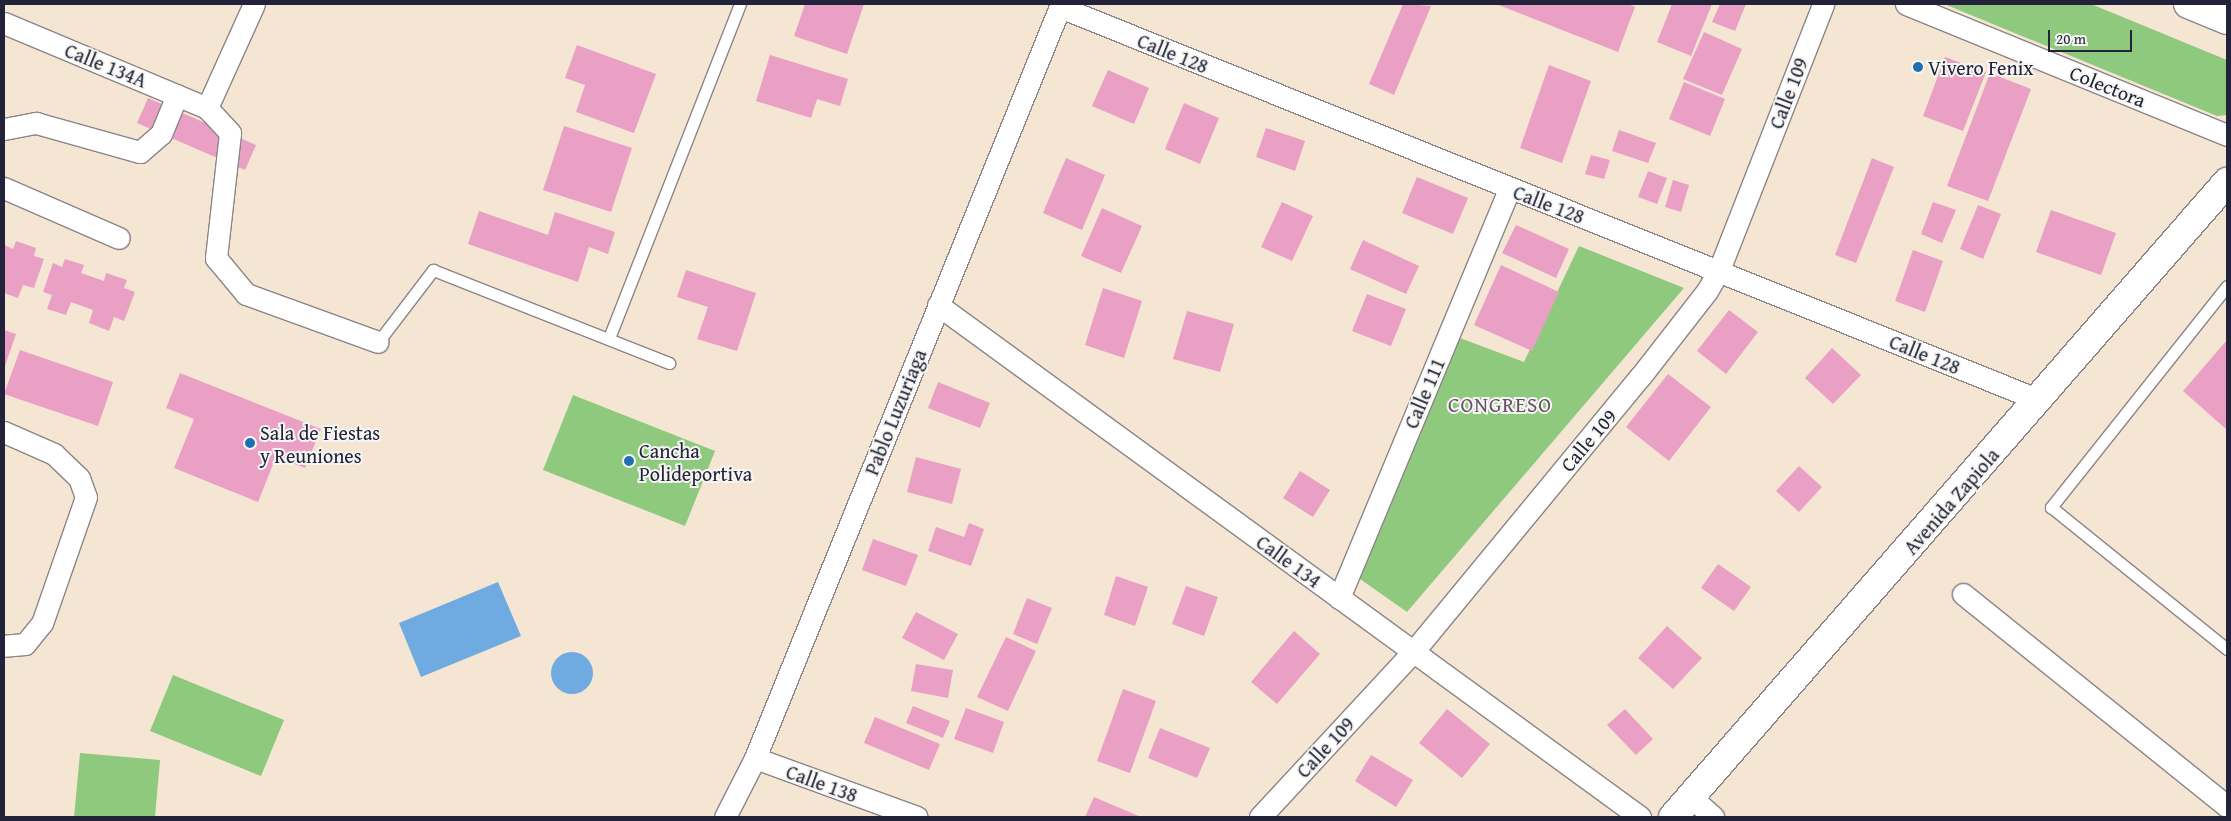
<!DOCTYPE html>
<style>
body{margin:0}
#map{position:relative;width:2231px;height:821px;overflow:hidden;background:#f5e6d4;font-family:"Gentium Book Plus",serif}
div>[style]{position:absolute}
.green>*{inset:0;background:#8ec97e}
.water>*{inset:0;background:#6fabe0}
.round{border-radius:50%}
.building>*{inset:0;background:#ea9fc4}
.roads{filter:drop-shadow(1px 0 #8c8488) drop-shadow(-1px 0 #8c8488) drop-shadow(0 1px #8c8488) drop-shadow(0 -1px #8c8488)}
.service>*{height:11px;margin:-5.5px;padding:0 5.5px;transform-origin:5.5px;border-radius:5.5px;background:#fff}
.minor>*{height:21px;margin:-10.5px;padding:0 10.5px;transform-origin:10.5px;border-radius:10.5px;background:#fff}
.secondary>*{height:28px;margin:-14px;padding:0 14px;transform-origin:14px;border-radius:14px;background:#fff}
.trunk>*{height:28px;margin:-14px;padding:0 14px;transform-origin:14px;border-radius:14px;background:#fff}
.dots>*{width:14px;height:14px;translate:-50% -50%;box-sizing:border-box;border:2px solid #f6f6f2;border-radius:50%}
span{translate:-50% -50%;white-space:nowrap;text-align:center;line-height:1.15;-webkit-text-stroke:4px #f6f6f2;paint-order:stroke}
.street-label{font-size:20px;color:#22223b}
.poi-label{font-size:20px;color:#22223b}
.left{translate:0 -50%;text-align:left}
.neighbourhood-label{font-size:21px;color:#684e6b;letter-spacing:1px}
.frame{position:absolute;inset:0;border:5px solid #22223b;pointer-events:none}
.scale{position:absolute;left:2048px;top:30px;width:84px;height:22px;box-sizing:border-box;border:2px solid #22223b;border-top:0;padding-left:6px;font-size:15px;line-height:18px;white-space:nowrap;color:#22223b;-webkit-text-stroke:4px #f6f6f2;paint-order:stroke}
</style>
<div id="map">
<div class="green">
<div style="clip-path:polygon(1944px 4px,2091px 4px,2227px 60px,2227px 115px,2217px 116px)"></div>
<div style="clip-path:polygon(1579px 246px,1684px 288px,1407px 612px,1360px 579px,1460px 338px,1524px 362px)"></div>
<div style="clip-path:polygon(573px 395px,715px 451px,685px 526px,543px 470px)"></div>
<div style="clip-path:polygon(173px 675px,284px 720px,261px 776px,150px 731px)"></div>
<div style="clip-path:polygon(80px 753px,160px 760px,155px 817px,74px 817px)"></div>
</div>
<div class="water">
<div style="clip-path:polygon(498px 582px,521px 636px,421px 677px,399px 623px)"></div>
<div class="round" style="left:551px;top:652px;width:42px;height:42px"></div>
</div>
<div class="building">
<div style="clip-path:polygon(805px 4px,864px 4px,847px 54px,794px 36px)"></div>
<div style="clip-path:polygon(1403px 4px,1431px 6px,1394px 95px,1369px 84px)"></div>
<div style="clip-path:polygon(1496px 4px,1628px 4px,1635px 7px,1618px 52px)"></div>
<div style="clip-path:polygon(1672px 4px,1712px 4px,1691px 56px,1657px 42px)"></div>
<div style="clip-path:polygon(1720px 4px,1746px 4px,1735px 31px,1712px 22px)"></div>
<div style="clip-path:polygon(1704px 32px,1742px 49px,1722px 95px,1683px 79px)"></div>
<div style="clip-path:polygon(577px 45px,656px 74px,634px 133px,576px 112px,585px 85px,565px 78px)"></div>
<div style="clip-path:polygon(770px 55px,848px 79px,840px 106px,817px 99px,811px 118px,756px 101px)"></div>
<div style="clip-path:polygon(1945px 57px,1986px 72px,1963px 131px,1923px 116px)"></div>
<div style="clip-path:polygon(1549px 65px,1591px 81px,1562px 163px,1520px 148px)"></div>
<div style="clip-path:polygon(1108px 70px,1149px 88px,1134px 124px,1092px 106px)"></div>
<div style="clip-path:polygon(1990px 73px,2031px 89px,1988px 201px,1947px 186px)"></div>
<div style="clip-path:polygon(1684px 82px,1725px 99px,1710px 136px,1669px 119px)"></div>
<div style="clip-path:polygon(148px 98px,256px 145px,245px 170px,137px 123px)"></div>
<div style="clip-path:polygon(1184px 103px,1219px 118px,1200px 164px,1165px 149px)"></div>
<div style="clip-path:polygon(564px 126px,632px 148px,611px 212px,543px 190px)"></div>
<div style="clip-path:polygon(1266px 128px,1305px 141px,1295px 171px,1256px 157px)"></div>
<div style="clip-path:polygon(1619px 130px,1656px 143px,1648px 163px,1612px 151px)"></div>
<div style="clip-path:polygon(1591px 155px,1610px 160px,1604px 179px,1585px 174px)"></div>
<div style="clip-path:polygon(1066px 158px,1105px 175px,1082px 230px,1043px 213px)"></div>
<div style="clip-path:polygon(1872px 158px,1894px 167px,1856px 263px,1835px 255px)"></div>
<div style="clip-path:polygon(1648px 171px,1667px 178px,1657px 204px,1638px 197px)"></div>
<div style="clip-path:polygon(1417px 177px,1468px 198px,1453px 234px,1402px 213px)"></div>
<div style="clip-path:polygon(1673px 180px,1689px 185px,1681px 212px,1665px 207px)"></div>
<div style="clip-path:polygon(1282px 202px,1313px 216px,1292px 261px,1261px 247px)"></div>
<div style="clip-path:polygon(1933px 202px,1956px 210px,1942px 243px,1921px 234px)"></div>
<div style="clip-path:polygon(1978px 205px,2001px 214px,1983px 259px,1960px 249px)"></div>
<div style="clip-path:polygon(1102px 208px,1142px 226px,1121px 273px,1081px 256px)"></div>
<div style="clip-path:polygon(2051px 210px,2116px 233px,2101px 275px,2036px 252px)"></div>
<div style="clip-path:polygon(479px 211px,548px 235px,555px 212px,615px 232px,608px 254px,589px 247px,578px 282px,468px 244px)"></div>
<div style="clip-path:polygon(1516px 225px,1569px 249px,1556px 278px,1502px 253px)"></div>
<div style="clip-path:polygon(1363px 240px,1419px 266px,1406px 294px,1350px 269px)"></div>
<div style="clip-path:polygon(16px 241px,36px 248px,34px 256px,44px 259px,34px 288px,23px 285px,18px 298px,4px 293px,4px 245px,13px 249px)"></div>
<div style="clip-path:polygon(1913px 250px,1943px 261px,1925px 312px,1895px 301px)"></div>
<div style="clip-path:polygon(65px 259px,84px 265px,81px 273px,104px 281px,106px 273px,127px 280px,124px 288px,135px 292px,124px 321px,114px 317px,109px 331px,89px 323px,93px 310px,71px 302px,66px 315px,47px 309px,52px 295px,43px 292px,53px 263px,62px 267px)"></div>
<div style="clip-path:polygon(1501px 265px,1559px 292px,1532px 351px,1474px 325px)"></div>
<div style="clip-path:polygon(686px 270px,756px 293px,737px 351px,697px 339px,708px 307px,677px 297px)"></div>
<div style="clip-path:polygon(1103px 288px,1142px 301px,1124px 358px,1085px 345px)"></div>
<div style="clip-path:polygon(1367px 294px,1406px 309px,1391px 346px,1352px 331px)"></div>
<div style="clip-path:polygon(1729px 310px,1758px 332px,1726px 374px,1697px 351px)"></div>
<div style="clip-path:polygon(1187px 311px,1234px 324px,1220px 372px,1173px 359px)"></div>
<div style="clip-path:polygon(4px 330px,16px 334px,4px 369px)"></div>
<div style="clip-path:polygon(2227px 340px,2227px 430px,2183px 391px)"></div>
<div style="clip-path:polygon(1832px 348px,1861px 375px,1833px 404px,1805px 378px)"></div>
<div style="clip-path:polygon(20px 350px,113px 382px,98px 426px,4px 394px)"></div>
<div style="clip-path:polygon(180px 373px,321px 429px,305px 468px,276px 457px,258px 502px,174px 468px,194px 419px,166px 408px)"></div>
<div style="clip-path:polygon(1668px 374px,1711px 407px,1669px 461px,1626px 427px)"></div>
<div style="clip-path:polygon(938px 382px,990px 403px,980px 428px,928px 408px)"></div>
<div style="clip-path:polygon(916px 457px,961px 469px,952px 504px,907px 492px)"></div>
<div style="clip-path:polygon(1799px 466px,1822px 487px,1799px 512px,1776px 491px)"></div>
<div style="clip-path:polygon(1300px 471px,1330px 490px,1313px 517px,1283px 498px)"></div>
<div style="clip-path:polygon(969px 523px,984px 529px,971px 566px,928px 551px,936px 527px,964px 537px)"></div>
<div style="clip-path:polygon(873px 539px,918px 555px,906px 586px,862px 570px)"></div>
<div style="clip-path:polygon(1718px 564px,1751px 587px,1734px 611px,1701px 588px)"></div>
<div style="clip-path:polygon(1116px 576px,1148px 587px,1135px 626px,1104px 615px)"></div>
<div style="clip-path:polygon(1186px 586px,1218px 597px,1204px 636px,1172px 624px)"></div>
<div style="clip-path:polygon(1027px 598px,1052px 608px,1037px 644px,1013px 634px)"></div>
<div style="clip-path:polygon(916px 612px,958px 634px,944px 660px,902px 638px)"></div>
<div style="clip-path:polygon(1667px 626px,1702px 658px,1673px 689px,1638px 658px)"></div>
<div style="clip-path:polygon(1294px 631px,1320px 654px,1277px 704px,1251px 682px)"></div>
<div style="clip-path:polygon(1006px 637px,1036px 651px,1008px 711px,977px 697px)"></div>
<div style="clip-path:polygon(916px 664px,953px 670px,948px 698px,911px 691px)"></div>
<div style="clip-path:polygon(1123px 689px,1156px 701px,1130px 773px,1097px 761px)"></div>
<div style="clip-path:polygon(913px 706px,950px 721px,943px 738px,906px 723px)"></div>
<div style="clip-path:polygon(966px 708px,1004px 722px,993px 753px,954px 739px)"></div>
<div style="clip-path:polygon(1447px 709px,1490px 744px,1462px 778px,1419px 743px)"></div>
<div style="clip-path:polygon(1625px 709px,1653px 739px,1636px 755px,1607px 725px)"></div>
<div style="clip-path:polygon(875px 717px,940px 744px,929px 770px,864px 743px)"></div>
<div style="clip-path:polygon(1160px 728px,1210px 748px,1197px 778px,1148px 758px)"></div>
<div style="clip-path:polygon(1371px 755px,1413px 780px,1396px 807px,1355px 781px)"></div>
<div style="clip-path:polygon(1094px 797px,1141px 817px,1085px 817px)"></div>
</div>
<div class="roads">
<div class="service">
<div style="left:2227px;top:286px;width:283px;rotate:128.5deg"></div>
<div style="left:2051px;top:507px;width:226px;rotate:38.9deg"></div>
<div style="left:609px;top:338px;width:359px;rotate:-68.6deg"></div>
<div style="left:378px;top:342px;width:91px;rotate:-52.6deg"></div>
<div style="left:433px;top:270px;width:254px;rotate:21.5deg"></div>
</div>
<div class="minor">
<div style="left:1906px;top:4px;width:347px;rotate:22.2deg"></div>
<div style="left:1060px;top:7px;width:1055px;rotate:21.87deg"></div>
<div style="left:4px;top:23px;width:220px;rotate:22.7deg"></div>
<div style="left:207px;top:108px;width:34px;rotate:47deg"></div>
<div style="left:230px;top:133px;width:126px;rotate:96.4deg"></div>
<div style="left:216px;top:258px;width:47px;rotate:50.2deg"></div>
<div style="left:246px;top:294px;width:140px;rotate:20deg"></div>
<div style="left:207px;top:108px;width:114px;rotate:-65.7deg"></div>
<div style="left:4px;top:129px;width:33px;rotate:-11deg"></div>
<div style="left:36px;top:123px;width:108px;rotate:15.6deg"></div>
<div style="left:140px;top:152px;width:28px;rotate:-41deg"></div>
<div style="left:161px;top:134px;width:42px;rotate:-67.7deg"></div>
<div style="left:4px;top:188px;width:125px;rotate:23.5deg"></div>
<div style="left:938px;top:305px;width:869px;rotate:36.1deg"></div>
<div style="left:4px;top:432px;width:55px;rotate:23.7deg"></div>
<div style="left:54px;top:454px;width:35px;rotate:44deg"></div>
<div style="left:79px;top:478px;width:20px;rotate:70deg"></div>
<div style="left:86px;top:497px;width:133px;rotate:109.2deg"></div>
<div style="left:42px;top:623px;width:27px;rotate:129deg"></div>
<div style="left:25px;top:644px;width:21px;rotate:175deg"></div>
<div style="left:1963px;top:594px;width:339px;rotate:38.8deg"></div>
<div style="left:1339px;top:598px;width:444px;rotate:-67.4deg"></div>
<div style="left:755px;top:758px;width:172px;rotate:20deg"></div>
<div style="left:1691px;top:797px;width:30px;rotate:42deg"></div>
<div style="left:725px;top:817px;width:66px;rotate:-63deg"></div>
<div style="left:755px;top:758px;width:814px;rotate:-67.91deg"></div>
<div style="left:1260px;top:817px;width:225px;rotate:-47.2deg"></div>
<div style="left:1413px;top:652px;width:357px;rotate:-50.5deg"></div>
<div style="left:1640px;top:377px;width:109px;rotate:-52.1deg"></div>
<div style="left:1707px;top:291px;width:24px;rotate:-60deg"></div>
<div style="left:1719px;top:270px;width:286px;rotate:-68.6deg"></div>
</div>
<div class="secondary">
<div style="left:1673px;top:817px;width:843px;rotate:-48.9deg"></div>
</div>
<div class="trunk">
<div style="left:2188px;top:4px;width:42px;rotate:22.3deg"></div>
</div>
</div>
<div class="dots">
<div style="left:1918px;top:67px;background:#1f6fb2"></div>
<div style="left:250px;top:443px;background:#1f6fb2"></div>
<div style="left:629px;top:461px;background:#1f6fb2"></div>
</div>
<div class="street-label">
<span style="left:1173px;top:53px;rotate:22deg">Calle 128</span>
<span style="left:106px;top:65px;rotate:22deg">Calle 134A</span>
<span style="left:2108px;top:86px;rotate:22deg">Colectora</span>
<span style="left:1788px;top:93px;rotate:-69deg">Calle 109</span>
<span style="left:1549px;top:204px;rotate:21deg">Calle 128</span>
<span style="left:1925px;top:354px;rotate:22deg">Calle 128</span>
<span style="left:1424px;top:393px;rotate:-67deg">Calle 111</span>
<span style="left:895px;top:412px;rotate:-68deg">Pablo Luzuriaga</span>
<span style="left:1588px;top:440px;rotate:-50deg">Calle 109</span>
<span style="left:1951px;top:501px;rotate:-49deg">Avenida Zapiola</span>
<span style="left:1289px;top:561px;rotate:36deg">Calle 134</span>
<span style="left:1325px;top:747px;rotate:-47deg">Calle 109</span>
<span style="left:822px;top:783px;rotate:20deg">Calle 138</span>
</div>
<div class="poi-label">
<span class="left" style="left:1928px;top:67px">Vivero Fenix</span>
<span class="left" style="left:260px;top:444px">Sala de Fiestas<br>y Reuniones</span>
<span class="left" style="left:639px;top:462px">Cancha<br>Polideportiva</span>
</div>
<div class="neighbourhood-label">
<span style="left:1500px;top:405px">CONGRESO</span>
</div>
<div class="frame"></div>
<div class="scale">20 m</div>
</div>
